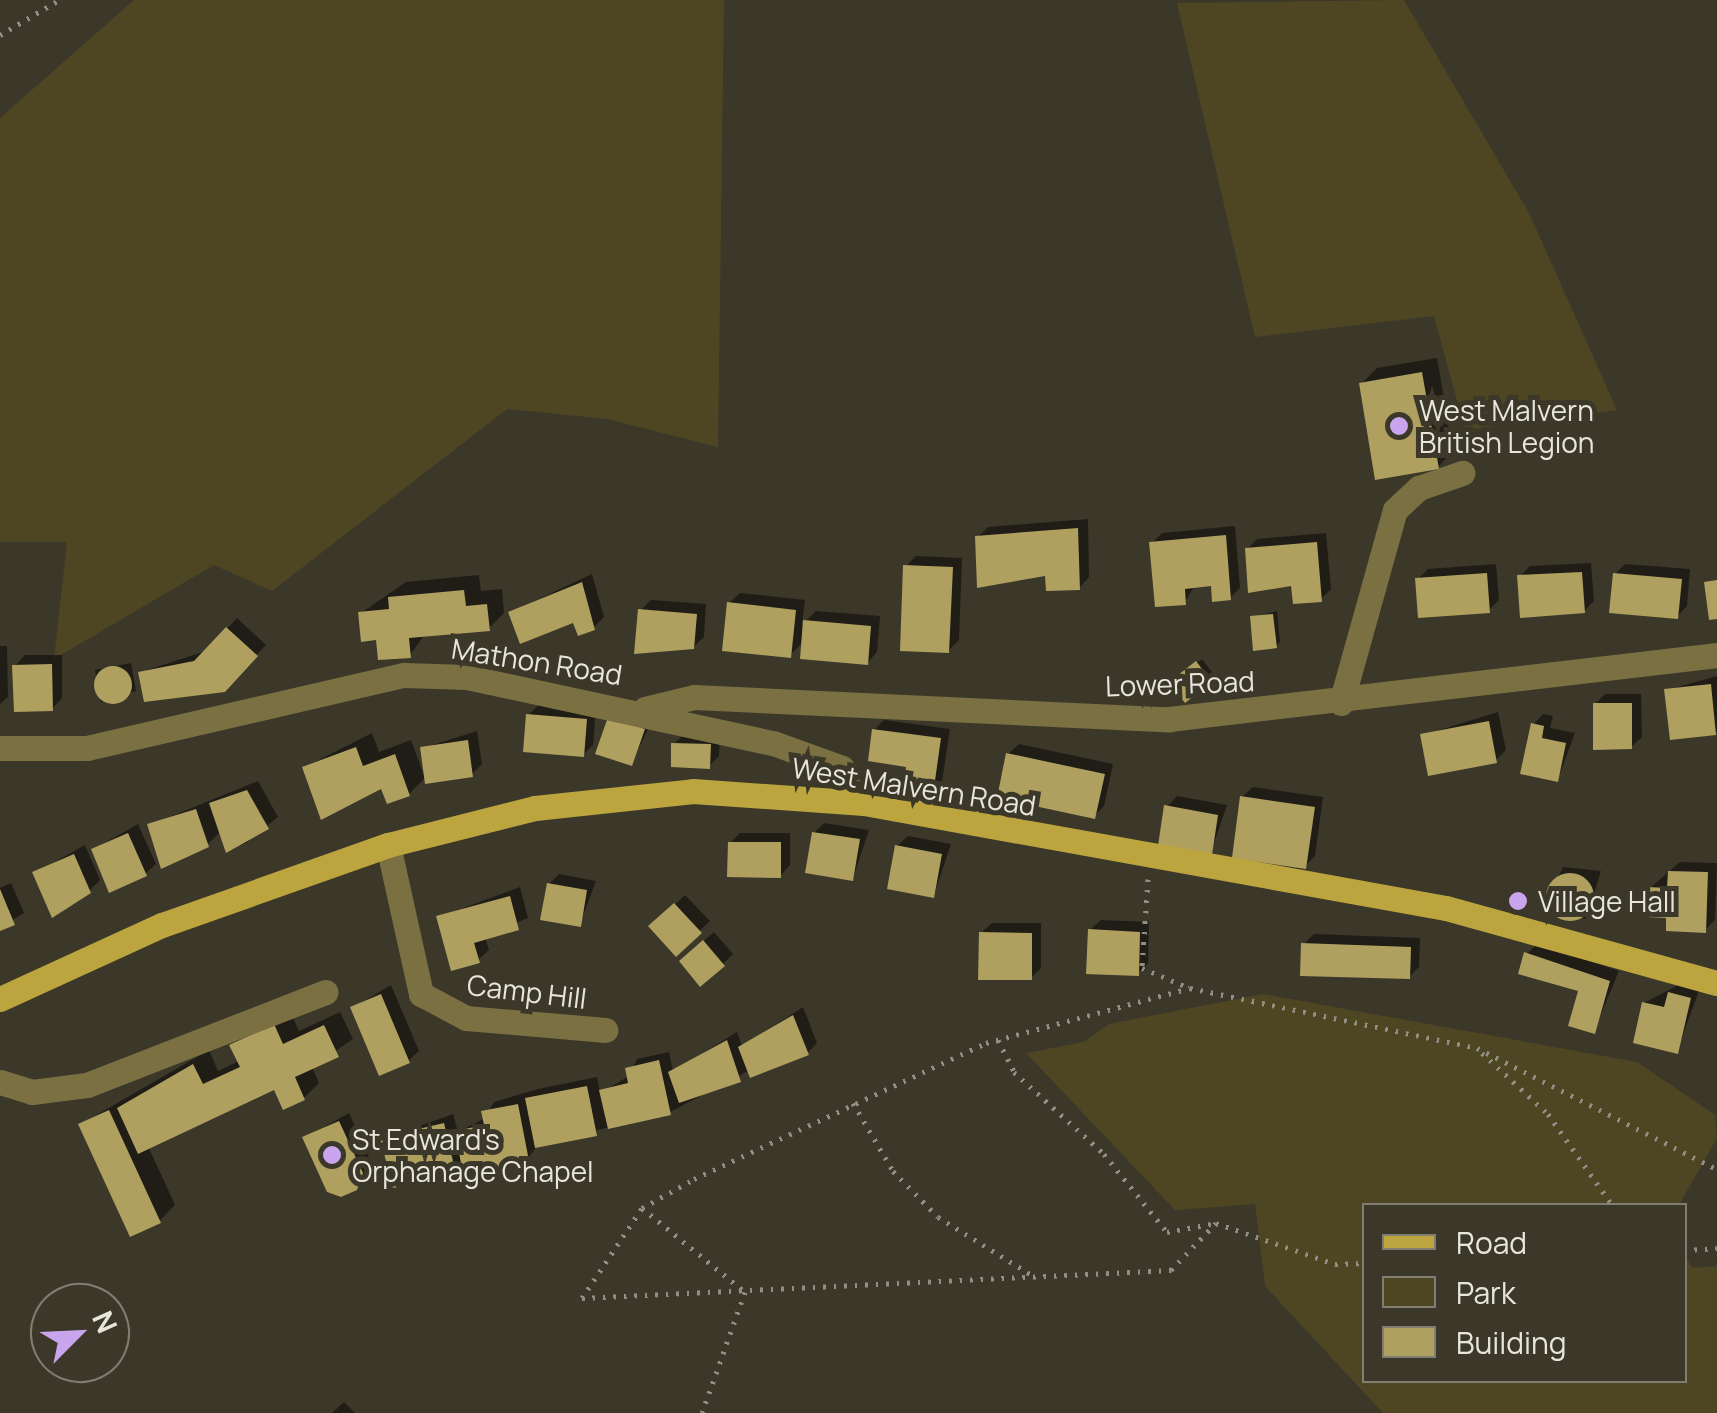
<!DOCTYPE html>
<style>
body{margin:0}
#map{position:relative;width:1717px;height:1413px;overflow:hidden;background:#3b382a;font-family:Manrope,sans-serif}
div>[style]{position:absolute}
.green>*{inset:0;background:#4e4622}
.shadow>*{inset:0;background:#0007}
.building>*{inset:0;background:#afa060}
.round{border-radius:50%}
.path>*{height:5px;margin-top:-2.5px;transform-origin:0;background:repeating-linear-gradient(90deg,#918f83 0 2.5px,transparent 0 10.5px)}
.minor>*{height:25px;margin:-12.5px;padding:0 12.5px;transform-origin:12.5px;border-radius:12.5px;background:#7a7042}
.major>*{height:25px;margin:-12.5px;padding:0 12.5px;transform-origin:12.5px;border-radius:12.5px;background:#bca53e}
.dots>*{width:28px;height:28px;translate:-50% -50%;box-sizing:border-box;border:5px solid #3b382a;border-radius:50%}
span{translate:-50% -50%;white-space:nowrap;text-align:center;line-height:1.15;-webkit-text-stroke:10px #3b382a;paint-order:stroke}
.poi-label{font-size:28px;color:#e7e5dc}
.left{translate:0 -50%;text-align:left}
.street-label{font-size:28px;color:#e7e5dc}
.legend{position:absolute;left:1362px;top:1203px;width:325px;height:180px;box-sizing:border-box;background:#3b382a;border:2px solid #807d71;margin:0;padding:12px 18px;list-style:none;font-size:30px;color:#e7e5dc}
.legend li{display:flex;align-items:center;gap:20px;height:50px}
.legend b{width:50px;border:2px solid #807d71}
.north{position:absolute;left:30px;top:1283px;width:100px;height:100px;box-sizing:border-box;background:#3b382a;border:2px solid #807d71;border-radius:50%;rotate:66deg;font-size:28px;font-weight:700;line-height:40px;text-align:center;color:#e7e5dc}
.north::after{content:'';display:block;margin:auto;width:35px;height:45px;background:#c9a5ee;clip-path:polygon(50% 0,100% 100%,50% 72%,0 100%)}
</style>
<div id="map">
<div class="green">
<div style="clip-path:polygon(134px 0,724px 0,718px 447px,607px 419px,507px 409px,272px 591px,214px 565px,54px 659px,67px 542px,0 542px,0 118px)"></div>
<div style="clip-path:polygon(1404px 0,1529px 213px,1617px 410px,1465px 430px,1434px 316px,1255px 337px,1177px 3px)"></div>
<div style="clip-path:polygon(1263px 994px,1637px 1062px,1715px 1115px,1717px 1138px,1679px 1205px,1364px 1206px,1364px 1380px,1684px 1380px,1685px 1257px,1693px 1268px,1717px 1266px,1717px 1413px,1383px 1413px,1265px 1286px,1255px 1204px,1175px 1210px,1026px 1053px,1084px 1042px,1109px 1024px)"></div>
</div>
<div class="shadow">
<div style="clip-path:polygon(1437px 358px,1453px 451px,1438px 467px,1361px 384px,1377px 368px)"></div>
<div style="clip-path:polygon(1088px 519px,1089px 577px,1079px 588px,978px 537px,988px 527px)"></div>
<div style="clip-path:polygon(1235px 526px,1240px 588px,1230px 598px,1213px 584px,1195px 585px,1185px 602px,1152px 543px,1162px 533px)"></div>
<div style="clip-path:polygon(1326px 533px,1331px 589px,1321px 599px,1247px 549px,1257px 539px)"></div>
<div style="clip-path:polygon(916px 556px,962px 558px,959px 640px,948px 651px,906px 566px)"></div>
<div style="clip-path:polygon(1591px 563px,1594px 601px,1584px 611px,1520px 576px,1530px 566px)"></div>
<div style="clip-path:polygon(1496px 564px,1499px 600px,1489px 610px,1418px 579px,1428px 569px)"></div>
<div style="clip-path:polygon(1625px 564px,1690px 569px,1687px 606px,1677px 617px,1615px 574px)"></div>
<div style="clip-path:polygon(592px 574px,604px 617px,594px 627px,511px 612px)"></div>
<div style="clip-path:polygon(479px 575px,481px 591px,502px 589px,504px 613px,489px 628px,425px 634px,410px 655px,378px 638px,361px 613px,406px 582px)"></div>
<div style="clip-path:polygon(740px 593px,805px 600px,802px 625px,816px 611px,880px 616px,877px 652px,867px 663px,804px 641px,790px 655px,729px 603px)"></div>
<div style="clip-path:polygon(651px 600px,706px 604px,704px 637px,693px 647px,641px 610px)"></div>
<div style="clip-path:polygon(1277px 611px,1280px 642px,1276px 646px,1252px 617px)"></div>
<div style="clip-path:polygon(237px 618px,266px 645px,224px 689px,141px 672px,206px 651px)"></div>
<div style="clip-path:polygon(0 646px,7px 646px,8px 697px,0 704px)"></div>
<div style="clip-path:polygon(25px 655px,62px 655px,62px 698px,52px 709px,15px 666px)"></div>
<div style="clip-path:polygon(1202px 659px,1215px 676px,1186px 700px,1177px 678px)"></div>
<div style="clip-path:polygon(131px 663px,136px 691px,101px 702px,95px 670px)"></div>
<div style="clip-path:polygon(1717px 676px,1717px 731px,1715px 733px,1667px 690px)"></div>
<div style="clip-path:polygon(1605px 694px,1641px 694px,1642px 737px,1631px 747px,1595px 704px)"></div>
<div style="clip-path:polygon(539px 705px,596px 709px,593px 745px,583px 755px,528px 715px)"></div>
<div style="clip-path:polygon(1498px 712px,1506px 750px,1496px 760px,1423px 735px)"></div>
<div style="clip-path:polygon(1543px 714px,1553px 716px,1550px 728px,1575px 733px,1558px 779px,1533px 725px)"></div>
<div style="clip-path:polygon(610px 718px,653px 719px,631px 764px)"></div>
<div style="clip-path:polygon(884px 720px,950px 729px,942px 782px,932px 792px,874px 730px)"></div>
<div style="clip-path:polygon(477px 731px,482px 764px,472px 774px,423px 748px)"></div>
<div style="clip-path:polygon(372px 733px,379px 752px,411px 740px,425px 778px,409px 794px,305px 767px)"></div>
<div style="clip-path:polygon(684px 734px,720px 735px,719px 756px,709px 766px,674px 744px)"></div>
<div style="clip-path:polygon(1019px 744px,1113px 764px,1104px 806px,1094px 816px,1008px 754px)"></div>
<div style="clip-path:polygon(258px 781px,278px 817px,246px 843px,228px 850px,221px 831px,207px 845px,150px 825px)"></div>
<div style="clip-path:polygon(1253px 787px,1323px 797px,1315px 856px,1305px 866px,1242px 797px)"></div>
<div style="clip-path:polygon(1177px 796px,1227px 805px,1211px 852px,1167px 807px)"></div>
<div style="clip-path:polygon(824px 823px,869px 830px,853px 878px,814px 833px)"></div>
<div style="clip-path:polygon(138px 824px,156px 864px,145px 874px,94px 849px)"></div>
<div style="clip-path:polygon(740px 833px,790px 833px,790px 865px,780px 876px,730px 843px)"></div>
<div style="clip-path:polygon(908px 836px,951px 844px,934px 895px,897px 846px)"></div>
<div style="clip-path:polygon(85px 845px,100px 880px,89px 891px,35px 873px)"></div>
<div style="clip-path:polygon(1680px 862px,1717px 863px,1715px 920px,1705px 930px,1669px 915px,1650px 888px)"></div>
<div style="clip-path:polygon(1563px 867px,1601px 871px,1586px 919px,1544px 907px)"></div>
<div style="clip-path:polygon(559px 874px,596px 881px,580px 924px,549px 884px)"></div>
<div style="clip-path:polygon(11px 883px,24px 913px,0 928px,0 888px)"></div>
<div style="clip-path:polygon(520px 887px,528px 918px,485px 937px,489px 950px,478px 960px,439px 917px)"></div>
<div style="clip-path:polygon(685px 895px,710px 921px,676px 953px,652px 926px)"></div>
<div style="clip-path:polygon(1101px 920px,1149px 922px,1148px 963px,1138px 973px,1090px 930px)"></div>
<div style="clip-path:polygon(992px 923px,1041px 923px,1041px 968px,1031px 978px,981px 933px)"></div>
<div style="clip-path:polygon(714px 932px,733px 954px,723px 964px,692px 951px)"></div>
<div style="clip-path:polygon(1314px 934px,1420px 938px,1419px 967px,1409px 977px,1304px 944px)"></div>
<div style="clip-path:polygon(1537px 944px,1619px 971px,1594px 1031px,1581px 989px,1527px 954px)"></div>
<div style="clip-path:polygon(1680px 984px,1700px 988px,1677px 1051px,1644px 1003px)"></div>
<div style="clip-path:polygon(391px 985px,419px 1051px,408px 1061px,352px 1008px)"></div>
<div style="clip-path:polygon(803px 1007px,817px 1043px,807px 1053px,750px 1070px,670px 1112px,538px 1145px,528px 1158px,463px 1163px,455px 1171px,383px 1139px,453px 1114px,458px 1132px,485px 1118px,494px 1102px,538px 1089px,597px 1077px,600px 1093px,629px 1076px,637px 1059px,669px 1052px,673px 1071px,737px 1032px,742px 1046px)"></div>
<div style="clip-path:polygon(290px 1011px,299px 1031px,340px 1012px,353px 1039px,312px 1067px,319px 1083px,304px 1098px,275px 1087px,148px 1146px,175px 1205px,159px 1221px,81px 1124px,209px 1050px,218px 1071px,239px 1061px,232px 1046px,248px 1030px)"></div>
<div style="clip-path:polygon(349px 1113px,371px 1162px,356px 1188px,305px 1138px)"></div>
<div style="clip-path:polygon(344px 1402px,355px 1413px,332px 1413px)"></div>
</div>
<div class="building">
<div style="clip-path:polygon(1422px 372px,1439px 469px,1375px 480px,1359px 383px)"></div>
<div style="clip-path:polygon(1078px 528px,1080px 590px,1046px 591px,1045px 576px,977px 588px,975px 536px)"></div>
<div style="clip-path:polygon(1226px 535px,1231px 600px,1212px 602px,1211px 586px,1185px 589px,1186px 605px,1155px 607px,1149px 542px)"></div>
<div style="clip-path:polygon(1317px 542px,1322px 602px,1293px 604px,1291px 586px,1248px 593px,1245px 548px)"></div>
<div style="clip-path:polygon(903px 565px,953px 567px,949px 653px,900px 651px)"></div>
<div style="clip-path:polygon(1582px 572px,1585px 613px,1520px 618px,1517px 575px)"></div>
<div style="clip-path:polygon(1487px 573px,1490px 613px,1418px 618px,1415px 578px)"></div>
<div style="clip-path:polygon(1613px 573px,1682px 579px,1678px 619px,1609px 613px)"></div>
<div style="clip-path:polygon(1717px 580px,1717px 619px,1709px 620px,1704px 582px)"></div>
<div style="clip-path:polygon(582px 582px,595px 630px,578px 636px,573px 623px,520px 644px,508px 612px)"></div>
<div style="clip-path:polygon(464px 590px,466px 606px,487px 604px,490px 631px,409px 638px,411px 658px,378px 660px,376px 640px,361px 642px,358px 612px,389px 609px,388px 597px)"></div>
<div style="clip-path:polygon(727px 602px,796px 610px,791px 658px,722px 651px)"></div>
<div style="clip-path:polygon(638px 609px,697px 614px,694px 649px,634px 654px)"></div>
<div style="clip-path:polygon(1273px 614px,1277px 648px,1253px 651px,1250px 616px)"></div>
<div style="clip-path:polygon(803px 620px,871px 626px,868px 665px,800px 659px)"></div>
<div style="clip-path:polygon(226px 627px,258px 656px,225px 692px,144px 702px,138px 672px,194px 661px)"></div>
<div style="clip-path:polygon(1196px 661px,1212px 682px,1185px 703px,1169px 682px)"></div>
<div style="clip-path:polygon(52px 664px,53px 711px,14px 712px,12px 665px)"></div>
<div class="round" style="left:94px;top:666px;width:38px;height:38px"></div>
<div style="clip-path:polygon(1711px 684px,1716px 735px,1670px 740px,1664px 689px)"></div>
<div style="clip-path:polygon(1593px 703px,1632px 703px,1632px 749px,1593px 750px)"></div>
<div style="clip-path:polygon(526px 714px,587px 719px,584px 757px,523px 752px)"></div>
<div style="clip-path:polygon(608px 717px,645px 729px,632px 766px,595px 754px)"></div>
<div style="clip-path:polygon(1489px 721px,1497px 763px,1428px 776px,1420px 734px)"></div>
<div style="clip-path:polygon(1531px 723px,1544px 726px,1542px 738px,1566px 743px,1558px 782px,1520px 774px)"></div>
<div style="clip-path:polygon(872px 729px,941px 738px,933px 795px,903px 790px,906px 767px,868px 761px)"></div>
<div style="clip-path:polygon(468px 740px,473px 777px,425px 784px,420px 747px)"></div>
<div style="clip-path:polygon(671px 743px,711px 744px,710px 769px,671px 767px)"></div>
<div style="clip-path:polygon(356px 747px,363px 766px,395px 754px,410px 796px,387px 804px,381px 789px,321px 820px,302px 767px)"></div>
<div style="clip-path:polygon(1006px 753px,1105px 774px,1095px 819px,997px 798px)"></div>
<div style="clip-path:polygon(247px 790px,269px 829px,226px 853px,209px 803px)"></div>
<div style="clip-path:polygon(1240px 796px,1315px 807px,1306px 869px,1232px 858px)"></div>
<div style="clip-path:polygon(1164px 805px,1218px 815px,1212px 855px,1158px 846px)"></div>
<div style="clip-path:polygon(196px 809px,209px 847px,161px 869px,147px 824px)"></div>
<div style="clip-path:polygon(812px 832px,860px 839px,853px 881px,805px 873px)"></div>
<div style="clip-path:polygon(128px 833px,147px 876px,109px 893px,91px 849px)"></div>
<div style="clip-path:polygon(728px 842px,781px 842px,781px 878px,727px 877px)"></div>
<div style="clip-path:polygon(895px 845px,942px 854px,934px 898px,887px 889px)"></div>
<div style="clip-path:polygon(74px 854px,91px 893px,52px 918px,32px 872px)"></div>
<div style="clip-path:polygon(1668px 871px,1708px 872px,1706px 933px,1666px 931px,1666px 918px,1647px 917px,1648px 887px,1667px 888px)"></div>
<div class="round" style="left:1546px;top:873px;width:48px;height:48px"></div>
<div style="clip-path:polygon(547px 883px,587px 890px,581px 927px,540px 920px)"></div>
<div style="clip-path:polygon(0 889px,15px 925px,0 931px)"></div>
<div style="clip-path:polygon(510px 896px,519px 930px,474px 943px,480px 963px,451px 971px,436px 916px)"></div>
<div style="clip-path:polygon(674px 903px,702px 933px,676px 957px,648px 926px)"></div>
<div style="clip-path:polygon(1088px 929px,1140px 932px,1139px 976px,1086px 974px)"></div>
<div style="clip-path:polygon(979px 932px,1032px 933px,1032px 980px,978px 980px)"></div>
<div style="clip-path:polygon(703px 940px,725px 966px,700px 987px,679px 961px)"></div>
<div style="clip-path:polygon(1301px 943px,1411px 947px,1410px 979px,1300px 976px)"></div>
<div style="clip-path:polygon(1524px 952px,1610px 981px,1595px 1034px,1568px 1026px,1578px 991px,1518px 974px)"></div>
<div style="clip-path:polygon(1668px 992px,1691px 998px,1678px 1054px,1633px 1043px,1642px 1002px,1664px 1007px)"></div>
<div style="clip-path:polygon(381px 994px,410px 1063px,379px 1076px,350px 1007px)"></div>
<div style="clip-path:polygon(793px 1015px,809px 1055px,750px 1078px,738px 1047px)"></div>
<div style="clip-path:polygon(274px 1024px,283px 1044px,324px 1025px,339px 1057px,295px 1077px,305px 1100px,283px 1110px,274px 1090px,138px 1154px,117px 1108px,193px 1064px,203px 1084px,240px 1067px,229px 1045px)"></div>
<div style="clip-path:polygon(727px 1040px,741px 1082px,679px 1103px,668px 1072px)"></div>
<div style="clip-path:polygon(659px 1060px,671px 1115px,608px 1129px,599px 1090px,628px 1083px,625px 1068px)"></div>
<div style="clip-path:polygon(587px 1086px,597px 1136px,535px 1148px,525px 1098px)"></div>
<div style="clip-path:polygon(518px 1104px,529px 1161px,463px 1174px,455px 1131px,484px 1125px,481px 1111px)"></div>
<div style="clip-path:polygon(109px 1110px,161px 1223px,130px 1237px,78px 1124px)"></div>
<div style="clip-path:polygon(339px 1121px,363px 1173px,357px 1190px,341px 1197px,327px 1192px,302px 1137px)"></div>
<div style="clip-path:polygon(444px 1123px,456px 1174px,393px 1188px,380px 1138px)"></div>
</div>
<div class="path">
<div style="left:0;top:35px;width:69px;rotate:-30.7deg"></div>
<div style="left:1148px;top:879px;width:89px;rotate:93.9deg"></div>
<div style="left:1142px;top:968px;width:49px;rotate:22.9deg"></div>
<div style="left:998px;top:1040px;width:36px;rotate:63deg"></div>
<div style="left:1014px;top:1072px;width:122px;rotate:42.3deg"></div>
<div style="left:1104px;top:1154px;width:100px;rotate:51.1deg"></div>
<div style="left:1167px;top:1232px;width:50px;rotate:-10.4deg"></div>
<div style="left:1216px;top:1223px;width:126px;rotate:19deg"></div>
<div style="left:1335px;top:1264px;width:29px;rotate:-2deg"></div>
<div style="left:1482px;top:1053px;width:90px;rotate:42.7deg"></div>
<div style="left:1548px;top:1114px;width:113px;rotate:54.8deg"></div>
<div style="left:853px;top:1103px;width:79px;rotate:59.5deg"></div>
<div style="left:893px;top:1171px;width:64px;rotate:45.6deg"></div>
<div style="left:938px;top:1217px;width:112px;rotate:31.8deg"></div>
<div style="left:642px;top:1208px;width:133px;rotate:39.2deg"></div>
<div style="left:745px;top:1292px;width:128px;rotate:109.6deg"></div>
<div style="left:1684px;top:1250px;width:33px;rotate:-3deg"></div>
<div style="left:582px;top:1298px;width:108px;rotate:-56.3deg"></div>
<div style="left:642px;top:1208px;width:60px;rotate:-29.1deg"></div>
<div style="left:694px;top:1179px;width:322px;rotate:-25deg"></div>
<div style="left:986px;top:1043px;width:211px;rotate:-15.1deg"></div>
<div style="left:1190px;top:988px;width:293px;rotate:11.8deg"></div>
<div style="left:1477px;top:1048px;width:269px;rotate:26.8deg"></div>
<div style="left:582px;top:1298px;width:590px;rotate:-2.72deg"></div>
<div style="left:1171px;top:1270px;width:65px;rotate:-46.2deg"></div>
</div>
<div class="minor">
<div style="left:1341px;top:703px;width:200px;rotate:-74.4deg"></div>
<div style="left:1395px;top:510px;width:33px;rotate:-43deg"></div>
<div style="left:1419px;top:488px;width:46px;rotate:-19.2deg"></div>
<div style="left:645px;top:709px;width:50px;rotate:-13.8deg"></div>
<div style="left:694px;top:697px;width:476px;rotate:2.7deg"></div>
<div style="left:1169px;top:719px;width:552px;rotate:-6.66deg"></div>
<div style="left:0;top:748px;width:87px"></div>
<div style="left:87px;top:748px;width:325px;rotate:-13deg"></div>
<div style="left:404px;top:675px;width:63px;rotate:1.8deg"></div>
<div style="left:467px;top:677px;width:313px;rotate:12.2deg"></div>
<div style="left:773px;top:743px;width:73px;rotate:19.9deg"></div>
<div style="left:842px;top:768px;width:41px;rotate:57.8deg"></div>
<div style="left:388px;top:845px;width:153px;rotate:77.5deg"></div>
<div style="left:421px;top:994px;width:51px;rotate:28.1deg"></div>
<div style="left:466px;top:1018px;width:140px;rotate:4.9deg"></div>
<div style="left:0;top:1082px;width:34px;rotate:17deg"></div>
<div style="left:32px;top:1092px;width:55px;rotate:-7.3deg"></div>
<div style="left:87px;top:1085px;width:256px;rotate:-21.3deg"></div>
</div>
<div class="major">
<div style="left:0;top:999px;width:178px;rotate:-24.6deg"></div>
<div style="left:162px;top:925px;width:240px;rotate:-19.5deg"></div>
<div style="left:388px;top:845px;width:152px;rotate:-14.1deg"></div>
<div style="left:535px;top:808px;width:159px;rotate:-6.1deg"></div>
<div style="left:693px;top:791px;width:171px;rotate:4deg"></div>
<div style="left:864px;top:803px;width:591px;rotate:10.23deg"></div>
<div style="left:1446px;top:908px;width:281px;rotate:15.5deg"></div>
</div>
<div class="dots">
<div style="left:1399px;top:426px;background:#c9a5ee"></div>
<div style="left:1518px;top:901px;background:#c9a5ee"></div>
<div style="left:332px;top:1155px;background:#c9a5ee"></div>
</div>
<div class="poi-label">
<span class="left" style="left:1419px;top:426px">West Malvern<br>British Legion</span>
<span class="left" style="left:1538px;top:901px">Village Hall</span>
<span class="left" style="left:352px;top:1155px">St Edward's<br>Orphanage Chapel</span>
</div>
<div class="street-label">
<span style="left:537px;top:661px;rotate:9deg">Mathon Road</span>
<span style="left:1180px;top:683px;rotate:-2deg">Lower Road</span>
<span style="left:914px;top:786px;rotate:9deg">West Malvern Road</span>
<span style="left:527px;top:991px;rotate:7deg">Camp Hill</span>
</div>
<ul class="legend">
<li><b style="height:12px;background:#bca53e"></b>Road</li>
<li><b style="height:28px;background:#4e4622"></b>Park</li>
<li><b style="height:28px;background:#afa060"></b>Building</li>
</ul>
<div class="north">N</div>
</div>
